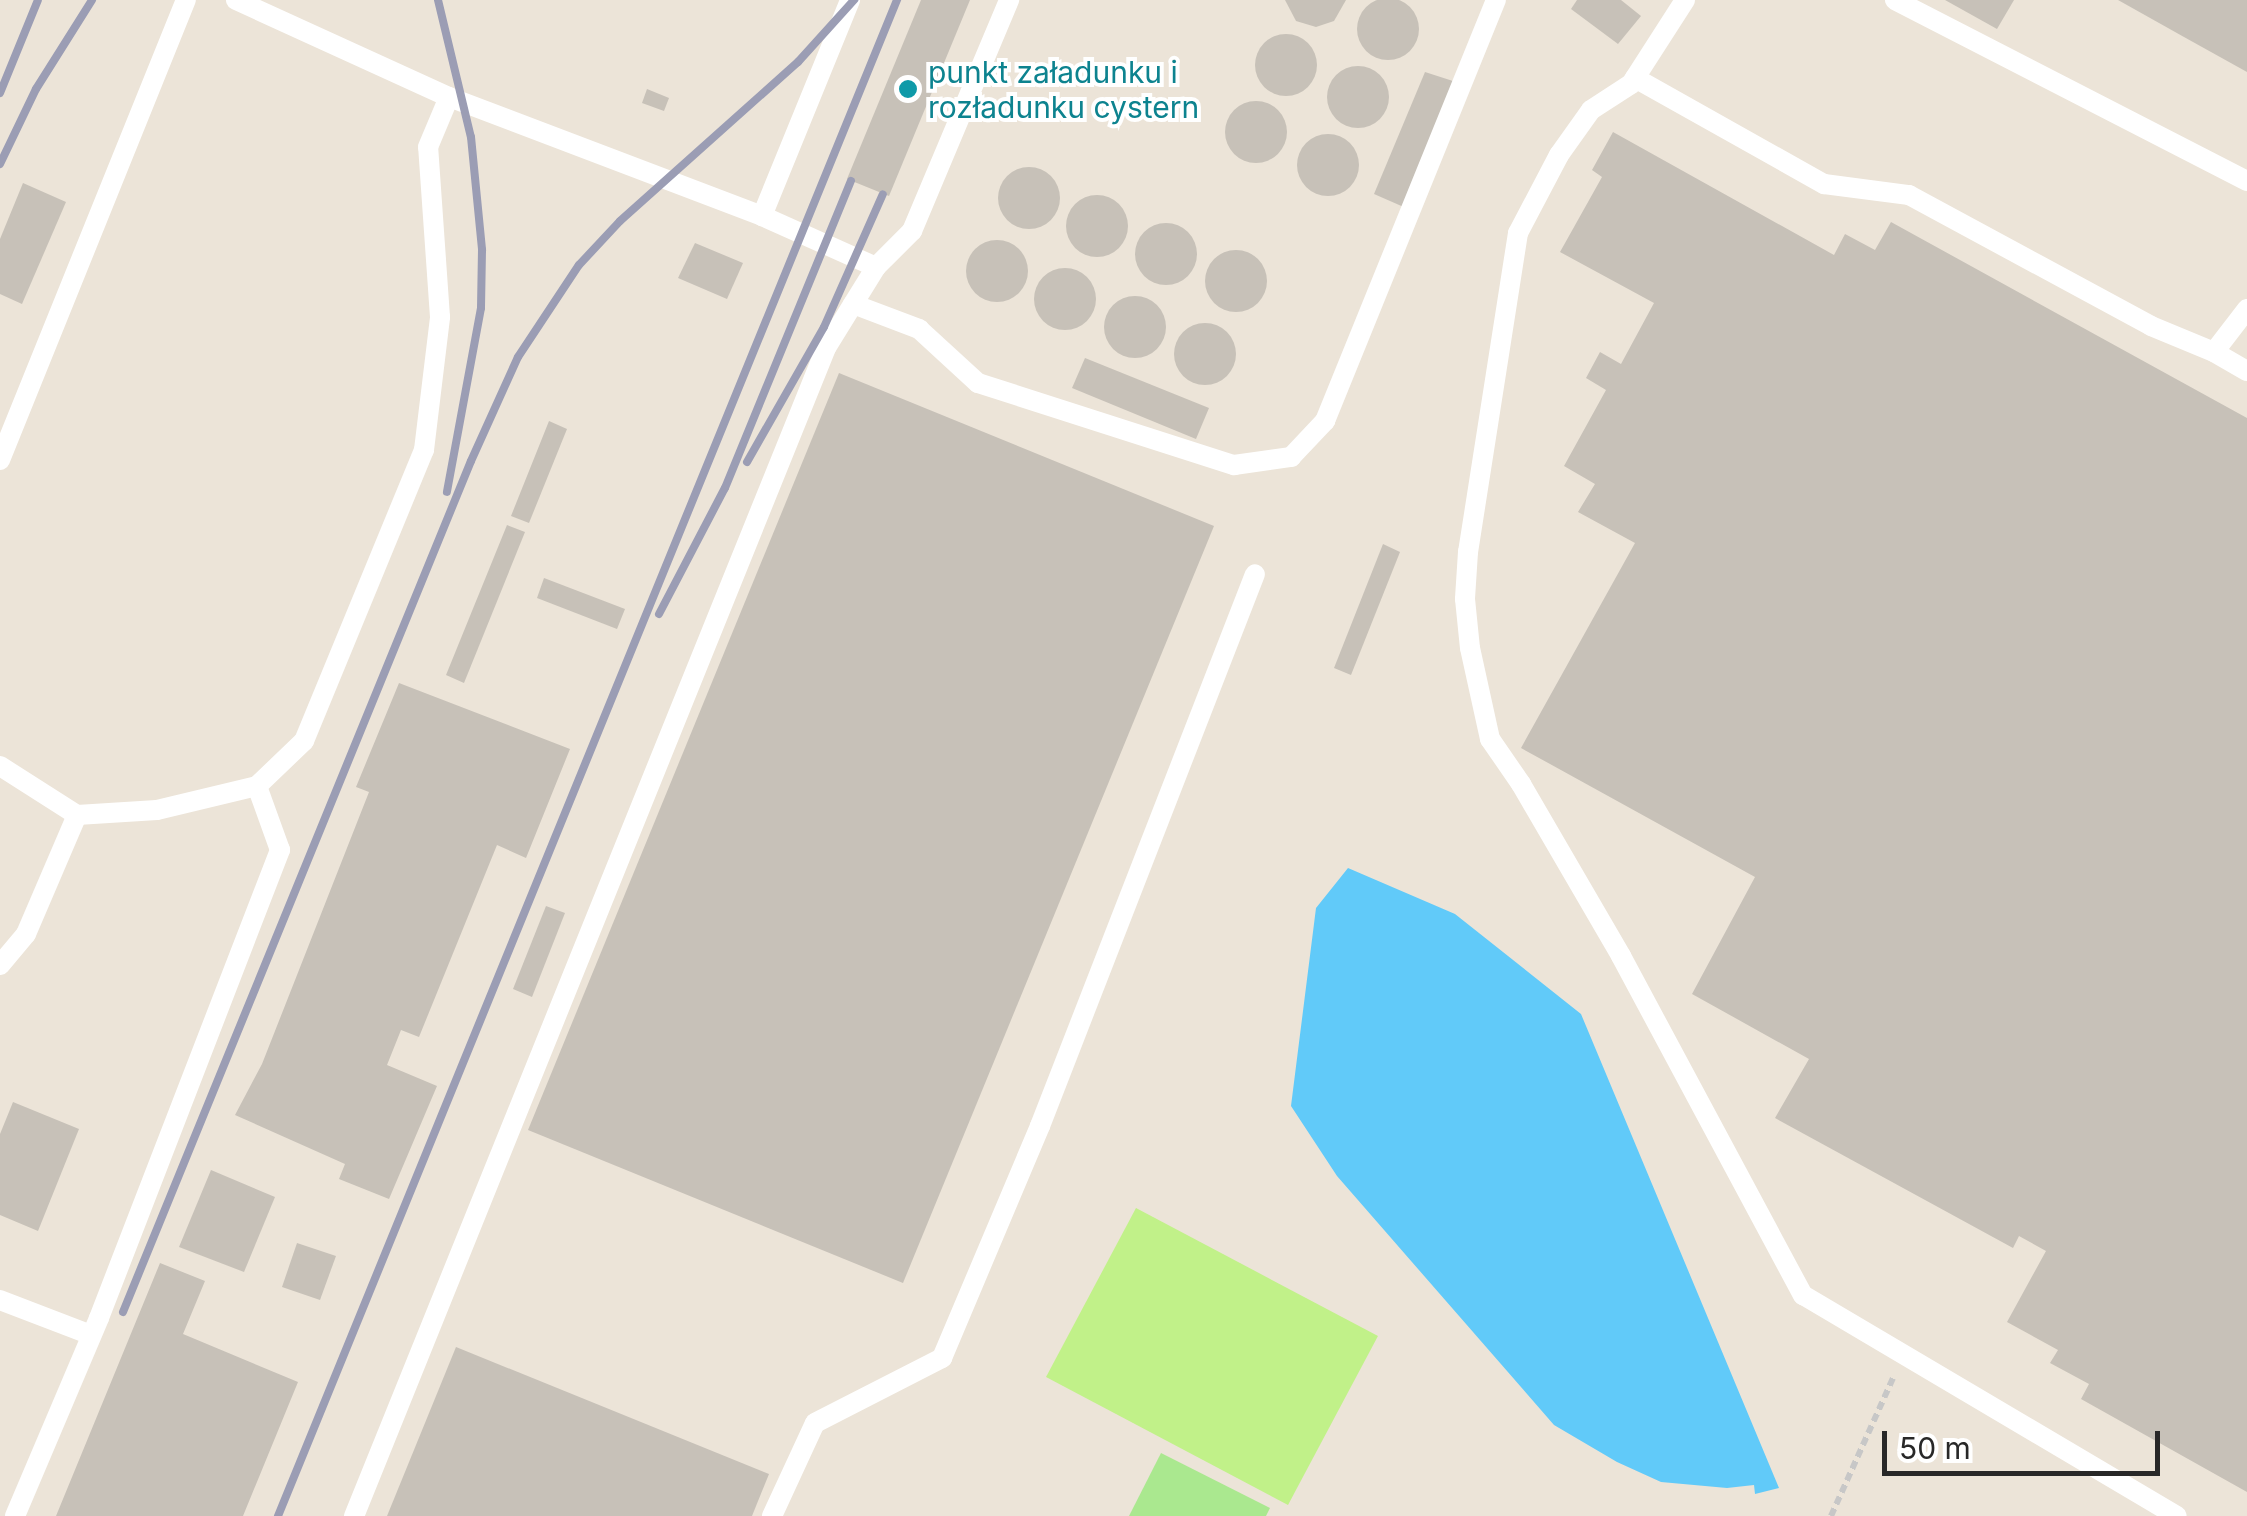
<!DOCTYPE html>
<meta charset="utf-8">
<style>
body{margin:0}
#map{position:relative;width:2247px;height:1516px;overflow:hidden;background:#ece4d8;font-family:Inter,sans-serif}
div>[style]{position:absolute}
.green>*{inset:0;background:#aae88f}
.pitch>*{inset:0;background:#c1f189}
.water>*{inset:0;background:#61caf9}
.building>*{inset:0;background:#c7c1b8}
.round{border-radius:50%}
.path>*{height:6px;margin-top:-3px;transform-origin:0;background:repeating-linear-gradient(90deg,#c7c7c7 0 8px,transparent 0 13px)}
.service>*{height:20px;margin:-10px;padding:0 10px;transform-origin:10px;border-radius:10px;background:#fff}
.rail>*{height:8px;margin:-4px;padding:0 4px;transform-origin:4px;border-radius:4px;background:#9b9db4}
.dots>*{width:28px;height:28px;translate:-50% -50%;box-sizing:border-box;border:5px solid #fff;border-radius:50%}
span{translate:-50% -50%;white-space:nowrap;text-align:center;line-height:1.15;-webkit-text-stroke:8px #fff;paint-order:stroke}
.culture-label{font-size:30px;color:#0d838f}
.left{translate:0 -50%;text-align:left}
.scale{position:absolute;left:1882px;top:1431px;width:278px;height:45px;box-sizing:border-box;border:5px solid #282828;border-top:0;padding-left:12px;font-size:30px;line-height:35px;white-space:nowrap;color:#282828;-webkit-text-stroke:8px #fff;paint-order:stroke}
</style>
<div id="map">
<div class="green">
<div style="clip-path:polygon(1161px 1453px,1270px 1508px,1266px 1516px,1129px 1516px)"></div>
</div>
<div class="pitch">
<div style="clip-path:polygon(1136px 1208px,1378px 1336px,1288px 1505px,1046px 1377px)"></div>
</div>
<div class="water">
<div style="clip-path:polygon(1348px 868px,1455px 914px,1581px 1014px,1779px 1488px,1755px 1494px,1754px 1485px,1727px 1488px,1661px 1482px,1617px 1462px,1554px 1425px,1337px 1176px,1291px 1106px,1316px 908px)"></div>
</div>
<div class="building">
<div class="round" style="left:1357px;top:-2px;width:62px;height:62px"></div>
<div style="clip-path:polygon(921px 0,970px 0,889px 196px,847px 179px)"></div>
<div style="clip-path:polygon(1285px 0,1346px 0,1334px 21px,1316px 27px,1296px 21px)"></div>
<div style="clip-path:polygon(1577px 0,1621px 0,1641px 16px,1618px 44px,1571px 9px)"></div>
<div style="clip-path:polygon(1945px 0,2014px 0,1997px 29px)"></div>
<div style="clip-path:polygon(2118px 0,2247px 0,2247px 72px,2184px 37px)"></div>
<div class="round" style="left:1255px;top:34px;width:62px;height:62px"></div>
<div class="round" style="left:1327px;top:66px;width:62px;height:62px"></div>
<div style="clip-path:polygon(1425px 72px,1456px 82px,1406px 208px,1374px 194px)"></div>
<div style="clip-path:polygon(647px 89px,669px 98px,664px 111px,642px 103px)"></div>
<div class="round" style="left:1225px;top:101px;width:62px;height:62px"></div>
<div style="clip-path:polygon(1613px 132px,1834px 255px,1845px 234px,1875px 250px,1891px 222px,2247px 418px,2247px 1492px,2081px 1399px,2089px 1384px,2050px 1363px,2058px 1350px,2007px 1322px,2046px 1251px,2019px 1236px,2013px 1248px,1775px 1118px,1809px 1059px,1692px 994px,1755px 877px,1521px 748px,1635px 543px,1578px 512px,1595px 484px,1564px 466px,1606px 390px,1586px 378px,1600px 352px,1621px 364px,1654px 303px,1560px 252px,1602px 177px,1592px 170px)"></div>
<div class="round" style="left:1297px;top:134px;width:62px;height:62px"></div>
<div class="round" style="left:998px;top:167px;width:62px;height:62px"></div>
<div style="clip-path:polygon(23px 183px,66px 202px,22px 304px,0 294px,0 239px)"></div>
<div class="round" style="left:1066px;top:195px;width:62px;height:62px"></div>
<div class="round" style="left:1135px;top:223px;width:62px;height:62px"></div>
<div class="round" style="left:966px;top:240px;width:62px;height:62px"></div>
<div style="clip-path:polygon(695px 243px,743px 263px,727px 299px,678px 278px)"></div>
<div class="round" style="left:1205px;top:250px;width:62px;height:62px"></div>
<div class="round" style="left:1034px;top:268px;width:62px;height:62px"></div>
<div class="round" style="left:1104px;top:296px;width:62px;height:62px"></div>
<div class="round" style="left:1174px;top:323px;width:62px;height:62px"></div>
<div style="clip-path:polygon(1085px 358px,1209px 408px,1196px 439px,1072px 388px)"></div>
<div style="clip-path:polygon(839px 373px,1214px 526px,903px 1283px,528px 1130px)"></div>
<div style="clip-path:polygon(549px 421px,567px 429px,529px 523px,511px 516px)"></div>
<div style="clip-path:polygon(507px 525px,525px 532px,464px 683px,446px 675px)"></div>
<div style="clip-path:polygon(1383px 544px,1400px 552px,1351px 675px,1334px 668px)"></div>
<div style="clip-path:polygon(544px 578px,625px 609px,617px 629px,537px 598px)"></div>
<div style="clip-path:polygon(399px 683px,570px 749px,526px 858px,497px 845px,419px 1037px,401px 1030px,387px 1065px,437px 1086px,389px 1199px,339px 1179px,345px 1164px,235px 1115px,262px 1064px,369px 792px,356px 787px)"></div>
<div style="clip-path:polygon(546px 906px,565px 913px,532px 997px,513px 989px)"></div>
<div style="clip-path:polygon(13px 1102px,79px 1129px,38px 1231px,0 1215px,0 1134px)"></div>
<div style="clip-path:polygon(211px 1170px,275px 1197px,244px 1272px,179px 1247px)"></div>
<div style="clip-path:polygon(297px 1243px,336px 1256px,320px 1300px,282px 1287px)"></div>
<div style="clip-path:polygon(160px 1263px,205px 1281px,183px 1334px,298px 1382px,243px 1516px,56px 1516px)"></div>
<div style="clip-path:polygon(456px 1347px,769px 1474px,752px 1516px,387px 1516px)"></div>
</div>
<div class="path">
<div style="left:1831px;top:1516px;width:151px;rotate:-65.8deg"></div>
</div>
<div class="service">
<div style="left:236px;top:0;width:234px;rotate:24.5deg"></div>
<div style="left:449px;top:97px;width:335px;rotate:20.8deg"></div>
<div style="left:762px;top:216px;width:125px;rotate:24.1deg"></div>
<div style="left:876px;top:267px;width:95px;rotate:121.7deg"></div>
<div style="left:826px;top:348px;width:1260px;rotate:112deg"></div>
<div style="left:1685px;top:0;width:100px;rotate:122.7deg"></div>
<div style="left:1631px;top:84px;width:48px;rotate:147deg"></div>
<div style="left:1591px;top:110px;width:55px;rotate:125.4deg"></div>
<div style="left:1559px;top:155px;width:88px;rotate:117.7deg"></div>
<div style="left:1518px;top:233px;width:323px;rotate:98.9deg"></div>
<div style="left:1468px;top:552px;width:47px;rotate:93.7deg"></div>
<div style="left:1465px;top:599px;width:49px;rotate:84.2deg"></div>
<div style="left:1470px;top:648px;width:93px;rotate:77.6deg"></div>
<div style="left:1490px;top:739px;width:55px;rotate:55.4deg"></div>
<div style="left:1521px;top:784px;width:199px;rotate:59.8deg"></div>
<div style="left:1621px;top:956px;width:385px;rotate:61.8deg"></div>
<div style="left:1803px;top:1295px;width:434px;rotate:30.6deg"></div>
<div style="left:1895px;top:0;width:396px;rotate:27.2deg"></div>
<div style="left:1635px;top:78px;width:217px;rotate:29.3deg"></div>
<div style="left:1824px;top:184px;width:86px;rotate:7.4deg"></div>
<div style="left:1909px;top:195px;width:275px;rotate:28.4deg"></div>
<div style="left:2151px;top:326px;width:68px;rotate:22.4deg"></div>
<div style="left:762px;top:216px;width:233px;rotate:-67.8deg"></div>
<div style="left:876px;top:267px;width:51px;rotate:-45deg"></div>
<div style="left:912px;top:231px;width:251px;rotate:-67.2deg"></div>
<div style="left:853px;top:304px;width:71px;rotate:20.7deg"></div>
<div style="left:919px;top:329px;width:80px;rotate:42.5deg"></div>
<div style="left:978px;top:383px;width:269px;rotate:17.8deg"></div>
<div style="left:1234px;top:465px;width:58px;rotate:-8deg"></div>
<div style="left:1291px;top:457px;width:50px;rotate:-46.6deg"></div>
<div style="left:1325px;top:421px;width:454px;rotate:-67.9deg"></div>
<div style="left:2247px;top:309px;width:54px;rotate:127.5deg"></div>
<div style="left:2214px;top:352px;width:38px;rotate:30deg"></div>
<div style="left:0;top:460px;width:496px;rotate:-68deg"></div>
<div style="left:0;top:766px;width:91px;rotate:32.5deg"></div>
<div style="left:0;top:965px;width:40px;rotate:-50deg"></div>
<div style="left:26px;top:934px;width:129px;rotate:-66.8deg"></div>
<div style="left:77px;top:815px;width:80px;rotate:-3.6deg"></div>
<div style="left:157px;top:810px;width:103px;rotate:-13.5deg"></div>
<div style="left:257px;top:786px;width:65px;rotate:-43.8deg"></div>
<div style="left:304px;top:741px;width:315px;rotate:-67.6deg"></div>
<div style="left:424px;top:450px;width:134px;rotate:-83.1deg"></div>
<div style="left:440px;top:317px;width:170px;rotate:-94deg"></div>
<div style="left:428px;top:147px;width:54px;rotate:-67.2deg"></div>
<div style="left:0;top:1300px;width:97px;rotate:21deg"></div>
<div style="left:15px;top:1516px;width:215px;rotate:-67deg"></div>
<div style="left:99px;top:1318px;width:502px;rotate:-68.86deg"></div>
<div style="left:280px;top:850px;width:68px;rotate:-109.8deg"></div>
<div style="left:772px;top:1516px;width:102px;rotate:-65.2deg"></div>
<div style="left:815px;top:1423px;width:143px;rotate:-27.1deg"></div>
<div style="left:942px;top:1358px;width:252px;rotate:-67.1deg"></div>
<div style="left:1040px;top:1126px;width:592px;rotate:-68.72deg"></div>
</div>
<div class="rail">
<div style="left:438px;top:0;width:141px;rotate:76.5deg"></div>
<div style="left:471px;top:137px;width:114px;rotate:84.4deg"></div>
<div style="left:482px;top:250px;width:58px;rotate:91deg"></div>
<div style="left:481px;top:308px;width:187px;rotate:100.5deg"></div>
<div style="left:0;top:93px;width:100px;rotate:-67.8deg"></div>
<div style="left:0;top:164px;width:83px;rotate:-64.4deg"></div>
<div style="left:36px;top:89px;width:105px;rotate:-57.8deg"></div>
<div style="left:747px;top:462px;width:155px;rotate:-60.3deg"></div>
<div style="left:824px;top:327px;width:145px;rotate:-66.1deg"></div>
<div style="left:659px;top:614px;width:142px;rotate:-62.4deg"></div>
<div style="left:725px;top:488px;width:332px;rotate:-67.7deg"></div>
<div style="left:123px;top:1312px;width:919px;rotate:-67.76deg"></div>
<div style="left:471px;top:461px;width:114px;rotate:-65.7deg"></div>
<div style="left:518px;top:357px;width:110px;rotate:-56.5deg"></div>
<div style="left:579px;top:265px;width:60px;rotate:-47deg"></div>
<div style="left:620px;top:221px;width:239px;rotate:-41.8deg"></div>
<div style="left:798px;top:62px;width:84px;rotate:-47.9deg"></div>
<div style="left:278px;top:1516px;width:1638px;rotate:-67.79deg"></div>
</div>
<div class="dots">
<div style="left:908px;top:89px;background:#0f9aa8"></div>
</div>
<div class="culture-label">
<span class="left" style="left:928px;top:89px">punkt załadunku i<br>rozładunku cystern</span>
</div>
<div class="scale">50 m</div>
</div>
